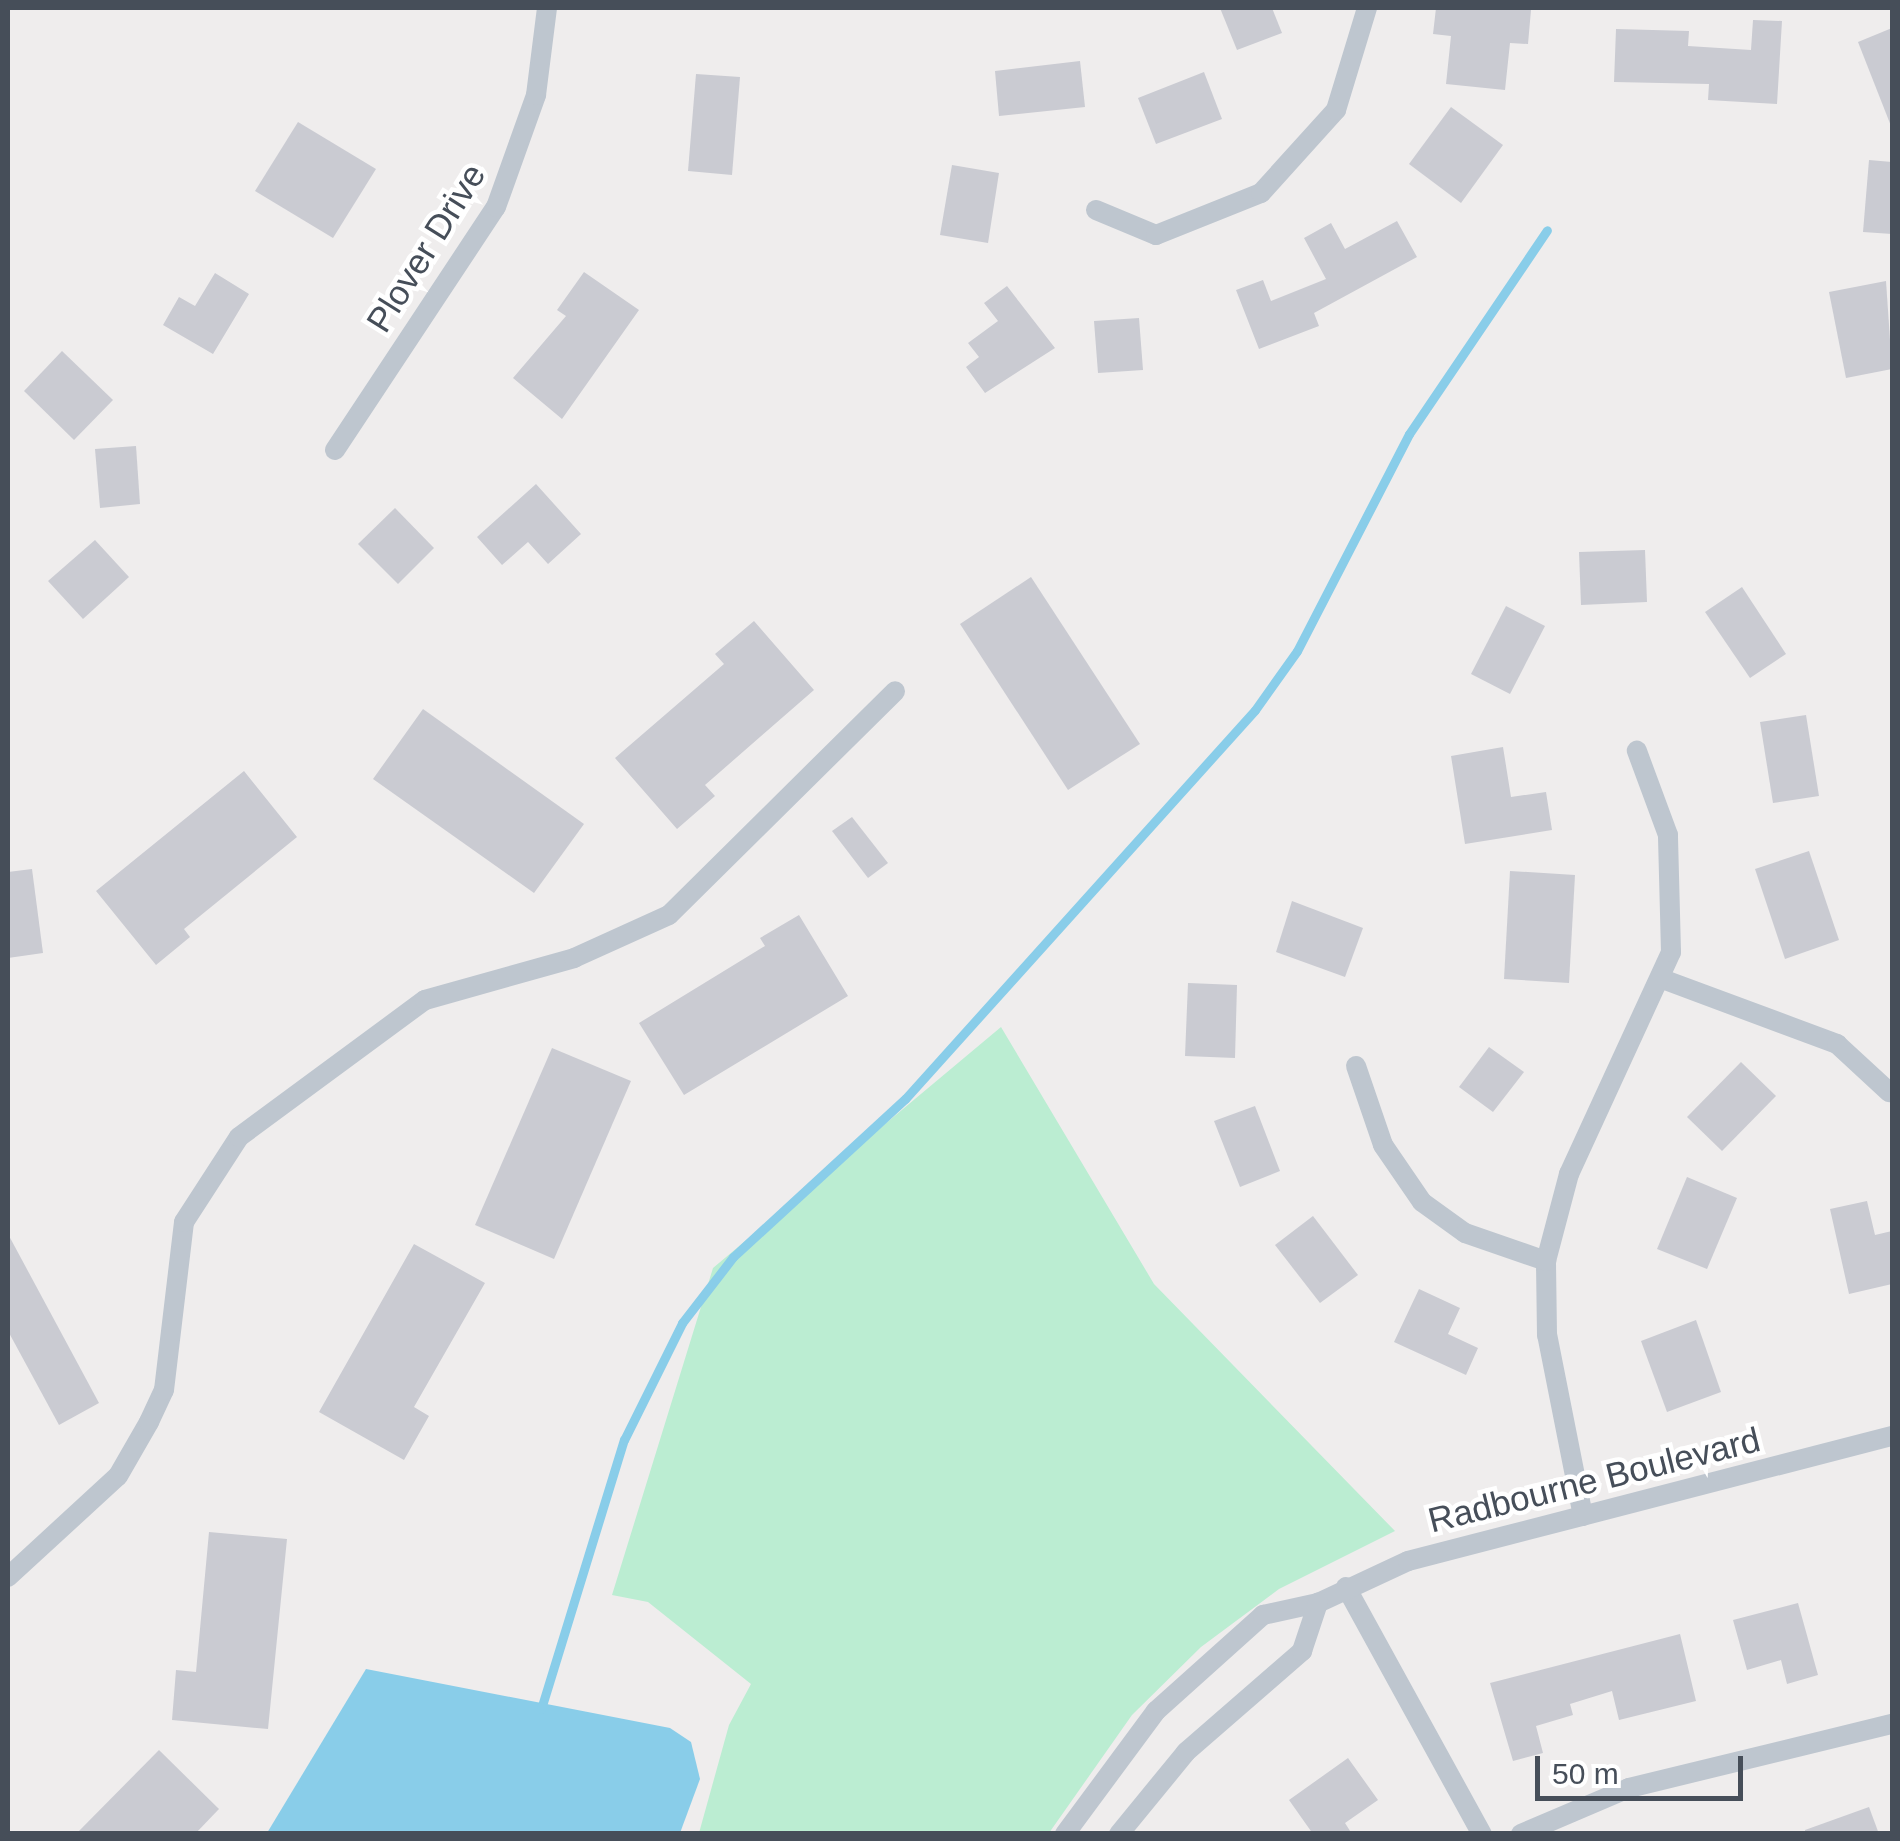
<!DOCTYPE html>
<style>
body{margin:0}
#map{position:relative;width:1900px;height:1841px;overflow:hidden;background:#efeded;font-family:Helvetica,sans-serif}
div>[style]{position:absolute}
.green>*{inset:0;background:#bbedd2}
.water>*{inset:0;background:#89cde9}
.stream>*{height:9px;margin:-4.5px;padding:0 4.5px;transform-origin:4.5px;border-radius:4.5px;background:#89cde9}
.building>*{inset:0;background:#cacbd2}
.minor>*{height:20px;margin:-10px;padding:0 10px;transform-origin:10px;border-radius:10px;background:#bec6cf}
span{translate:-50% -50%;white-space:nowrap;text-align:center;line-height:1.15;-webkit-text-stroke:9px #fff;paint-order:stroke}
.street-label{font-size:35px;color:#464e59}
.frame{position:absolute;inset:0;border:10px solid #464e59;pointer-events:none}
.scale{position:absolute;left:1535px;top:1756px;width:208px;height:45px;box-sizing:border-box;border:5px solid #464e59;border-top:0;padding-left:12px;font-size:30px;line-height:35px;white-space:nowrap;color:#464e59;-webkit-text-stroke:8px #fff;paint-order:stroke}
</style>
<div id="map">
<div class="green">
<div style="clip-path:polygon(1001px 1027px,1154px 1284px,1395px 1531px,1279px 1589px,1201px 1647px,1132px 1715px,1049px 1833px,699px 1833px,729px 1725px,751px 1684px,648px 1602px,612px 1595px,713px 1268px)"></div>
</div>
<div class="water">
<div style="clip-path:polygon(366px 1669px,670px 1728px,691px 1742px,700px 1779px,680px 1833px,267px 1833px)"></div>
</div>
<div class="stream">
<div style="left:541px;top:1709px;width:282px;rotate:-72.9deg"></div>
<div style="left:624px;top:1440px;width:131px;rotate:-63.6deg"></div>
<div style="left:682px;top:1323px;width:83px;rotate:-52.3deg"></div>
<div style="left:733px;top:1257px;width:234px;rotate:-42.6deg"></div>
<div style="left:905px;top:1099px;width:523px;rotate:-48.02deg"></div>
<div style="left:1255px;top:710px;width:72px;rotate:-54.6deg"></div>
<div style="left:1297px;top:651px;width:244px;rotate:-62.7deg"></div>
<div style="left:1409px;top:434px;width:246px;rotate:-55.9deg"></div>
</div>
<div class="building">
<div style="clip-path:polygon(1220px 8px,1272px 8px,1282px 33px,1237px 50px)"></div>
<div style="clip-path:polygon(1436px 8px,1531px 10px,1528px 44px,1510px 43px,1505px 90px,1446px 84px,1451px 36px,1433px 34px)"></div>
<div style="clip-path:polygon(1753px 20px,1782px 21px,1777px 104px,1708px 100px,1709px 84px,1614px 82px,1616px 29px,1689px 31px,1688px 46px,1751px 50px)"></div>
<div style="clip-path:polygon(1892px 28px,1892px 126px,1891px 126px,1858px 42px)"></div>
<div style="clip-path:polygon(1080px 61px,1085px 107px,999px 116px,995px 71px)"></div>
<div style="clip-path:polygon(1204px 72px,1222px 119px,1156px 144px,1138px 98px)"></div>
<div style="clip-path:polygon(696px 74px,740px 77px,732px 175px,688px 171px)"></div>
<div style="clip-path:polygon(1451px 107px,1503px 145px,1461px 203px,1409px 164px)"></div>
<div style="clip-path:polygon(298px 122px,376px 169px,333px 238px,255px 191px)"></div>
<div style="clip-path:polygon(1869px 160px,1892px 162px,1892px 234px,1863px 232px)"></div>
<div style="clip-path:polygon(952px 165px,999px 173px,988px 243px,940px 235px)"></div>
<div style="clip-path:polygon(1397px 221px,1417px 257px,1314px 313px,1319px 326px,1259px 349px,1236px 290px,1263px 280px,1271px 301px,1326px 279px,1304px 238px,1331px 223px,1345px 249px)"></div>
<div style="clip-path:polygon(584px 272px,639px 310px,562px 419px,513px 378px,566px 316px,557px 310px)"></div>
<div style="clip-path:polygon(215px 273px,249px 294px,213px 354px,163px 325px,179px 297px,195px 306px)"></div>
<div style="clip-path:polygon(1886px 281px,1892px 369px,1846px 378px,1829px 292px)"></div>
<div style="clip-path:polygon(1007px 286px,1055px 348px,985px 393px,966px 367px,979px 357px,968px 343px,998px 321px,984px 303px)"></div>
<div style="clip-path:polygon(1139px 318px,1143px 370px,1098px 373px,1094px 321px)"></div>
<div style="clip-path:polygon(62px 351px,113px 400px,74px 440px,24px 391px)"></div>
<div style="clip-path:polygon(136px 446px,140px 504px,100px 508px,95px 449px)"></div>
<div style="clip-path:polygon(536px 484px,581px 534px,548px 564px,528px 542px,502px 565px,477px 537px)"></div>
<div style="clip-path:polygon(395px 508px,434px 548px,398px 584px,358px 544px)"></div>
<div style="clip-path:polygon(95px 540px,129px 577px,83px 619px,48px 581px)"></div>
<div style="clip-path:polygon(1645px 550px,1647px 602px,1581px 605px,1579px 552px)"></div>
<div style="clip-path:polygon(1031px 577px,1140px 744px,1068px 790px,960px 624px)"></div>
<div style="clip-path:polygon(1742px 587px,1786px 654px,1750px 678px,1705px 612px)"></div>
<div style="clip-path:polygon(1506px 606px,1545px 626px,1510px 694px,1471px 674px)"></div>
<div style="clip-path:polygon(754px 621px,814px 690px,705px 785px,715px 796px,677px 829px,615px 758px,724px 664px,715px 654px)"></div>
<div style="clip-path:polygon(423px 709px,584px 824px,534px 893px,373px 779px)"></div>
<div style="clip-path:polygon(1806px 715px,1819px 796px,1773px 803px,1760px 722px)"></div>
<div style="clip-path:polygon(1503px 747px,1511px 797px,1546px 792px,1552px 830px,1465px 844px,1451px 756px)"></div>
<div style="clip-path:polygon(244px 771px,297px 837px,184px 929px,190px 937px,156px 965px,96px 891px)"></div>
<div style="clip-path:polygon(852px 817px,888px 863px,868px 878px,832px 831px)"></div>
<div style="clip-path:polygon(1809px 851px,1839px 940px,1785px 959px,1755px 869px)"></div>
<div style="clip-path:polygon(32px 869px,43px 953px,8px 958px,8px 872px)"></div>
<div style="clip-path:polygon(1510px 871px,1575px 875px,1569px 983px,1504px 979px)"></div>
<div style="clip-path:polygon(1292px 901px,1363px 928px,1345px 977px,1276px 952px)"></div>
<div style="clip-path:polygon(799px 915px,848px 996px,684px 1095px,639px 1023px,765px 946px,760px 938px)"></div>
<div style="clip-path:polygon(1188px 983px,1237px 985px,1235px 1058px,1185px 1056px)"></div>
<div style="clip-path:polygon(1489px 1047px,1524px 1072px,1493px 1112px,1459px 1087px)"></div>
<div style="clip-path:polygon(552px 1048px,631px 1081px,554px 1259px,475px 1225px)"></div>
<div style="clip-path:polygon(1741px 1062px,1776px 1096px,1722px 1151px,1687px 1117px)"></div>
<div style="clip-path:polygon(1255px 1106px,1280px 1171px,1240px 1187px,1214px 1121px)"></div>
<div style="clip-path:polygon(1687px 1177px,1737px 1198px,1707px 1269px,1657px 1249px)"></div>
<div style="clip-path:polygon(1867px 1201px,1875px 1235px,1892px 1231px,1892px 1284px,1849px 1294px,1830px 1209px)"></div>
<div style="clip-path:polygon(1313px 1216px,1358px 1275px,1320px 1303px,1275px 1245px)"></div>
<div style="clip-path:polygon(8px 1234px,99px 1403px,59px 1425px,8px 1331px)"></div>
<div style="clip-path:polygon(414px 1244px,485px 1283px,414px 1407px,429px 1416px,404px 1460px,319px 1412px)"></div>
<div style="clip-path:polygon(1419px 1289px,1460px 1308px,1448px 1334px,1478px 1348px,1466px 1375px,1394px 1342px)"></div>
<div style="clip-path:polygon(1696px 1320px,1721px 1392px,1667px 1412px,1641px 1341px)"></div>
<div style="clip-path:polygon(209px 1532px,287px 1539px,268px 1729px,172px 1720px,176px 1670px,196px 1672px)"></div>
<div style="clip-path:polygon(1798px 1603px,1818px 1675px,1787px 1684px,1781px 1660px,1747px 1670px,1733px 1620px)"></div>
<div style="clip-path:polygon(1680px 1634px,1696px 1701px,1619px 1720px,1612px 1691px,1570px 1704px,1573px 1715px,1536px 1726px,1543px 1753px,1513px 1761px,1490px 1683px)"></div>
<div style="clip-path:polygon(159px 1750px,219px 1809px,195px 1834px,76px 1834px)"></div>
<div style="clip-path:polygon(1348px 1758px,1378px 1800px,1345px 1823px,1352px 1834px,1313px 1834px,1289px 1800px)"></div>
<div style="clip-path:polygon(1869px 1807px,1879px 1834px,1805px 1834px,1805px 1830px)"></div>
</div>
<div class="minor">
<div style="left:1096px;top:210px;width:65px;rotate:22.6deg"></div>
<div style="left:1156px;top:235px;width:113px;rotate:-21.8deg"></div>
<div style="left:1261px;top:193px;width:112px;rotate:-47.9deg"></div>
<div style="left:1336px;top:110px;width:107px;rotate:-73.1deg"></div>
<div style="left:335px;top:450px;width:291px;rotate:-56.5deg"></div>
<div style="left:496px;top:207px;width:119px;rotate:-70.3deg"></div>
<div style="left:536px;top:95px;width:88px;rotate:-82.8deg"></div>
<div style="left:1665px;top:980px;width:184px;rotate:20.4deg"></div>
<div style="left:1837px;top:1044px;width:71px;rotate:42.7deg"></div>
<div style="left:1356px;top:1066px;width:83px;rotate:71.1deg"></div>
<div style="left:1383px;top:1145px;width:69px;rotate:55.6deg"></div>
<div style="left:1422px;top:1202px;width:53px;rotate:35.8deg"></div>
<div style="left:1465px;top:1233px;width:86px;rotate:19.1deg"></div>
<div style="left:1583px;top:1516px;width:185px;rotate:-101.2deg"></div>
<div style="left:1547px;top:1335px;width:74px;rotate:-90.8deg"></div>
<div style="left:1546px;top:1261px;width:90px;rotate:-75.2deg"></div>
<div style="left:1569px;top:1174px;width:244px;rotate:-65.3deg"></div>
<div style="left:1671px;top:952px;width:117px;rotate:-91.5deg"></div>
<div style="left:1668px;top:835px;width:90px;rotate:-110.3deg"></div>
<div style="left:8px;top:1577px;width:149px;rotate:-42.6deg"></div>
<div style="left:118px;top:1476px;width:62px;rotate:-60.1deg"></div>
<div style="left:149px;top:1422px;width:35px;rotate:-65deg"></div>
<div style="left:164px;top:1390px;width:169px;rotate:-83.2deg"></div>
<div style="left:184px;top:1222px;width:101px;rotate:-57.1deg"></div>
<div style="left:239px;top:1137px;width:231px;rotate:-36.4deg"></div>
<div style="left:425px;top:1000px;width:155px;rotate:-15.7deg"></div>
<div style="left:574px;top:958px;width:104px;rotate:-24.4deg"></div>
<div style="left:669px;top:915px;width:318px;rotate:-44.7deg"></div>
<div style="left:1346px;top:1587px;width:282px;rotate:61.2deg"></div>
<div style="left:1065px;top:1834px;width:153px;rotate:-53.5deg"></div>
<div style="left:1156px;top:1711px;width:144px;rotate:-41.9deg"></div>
<div style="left:1263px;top:1615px;width:56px;rotate:-12.3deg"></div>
<div style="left:1318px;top:1603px;width:99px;rotate:-25deg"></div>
<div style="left:1408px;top:1561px;width:500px;rotate:-14.5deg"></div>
<div style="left:1119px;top:1834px;width:106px;rotate:-50.7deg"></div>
<div style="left:1186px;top:1752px;width:154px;rotate:-41deg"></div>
<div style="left:1302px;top:1651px;width:51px;rotate:-71.6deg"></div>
<div style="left:1521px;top:1834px;width:117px;rotate:-23.1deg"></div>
<div style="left:1629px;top:1788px;width:271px;rotate:-13.7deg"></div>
</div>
<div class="street-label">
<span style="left:426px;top:248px;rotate:-58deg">Plover Drive</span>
<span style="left:1594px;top:1480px;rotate:-14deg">Radbourne Boulevard</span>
</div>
<div class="frame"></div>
<div class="scale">50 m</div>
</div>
